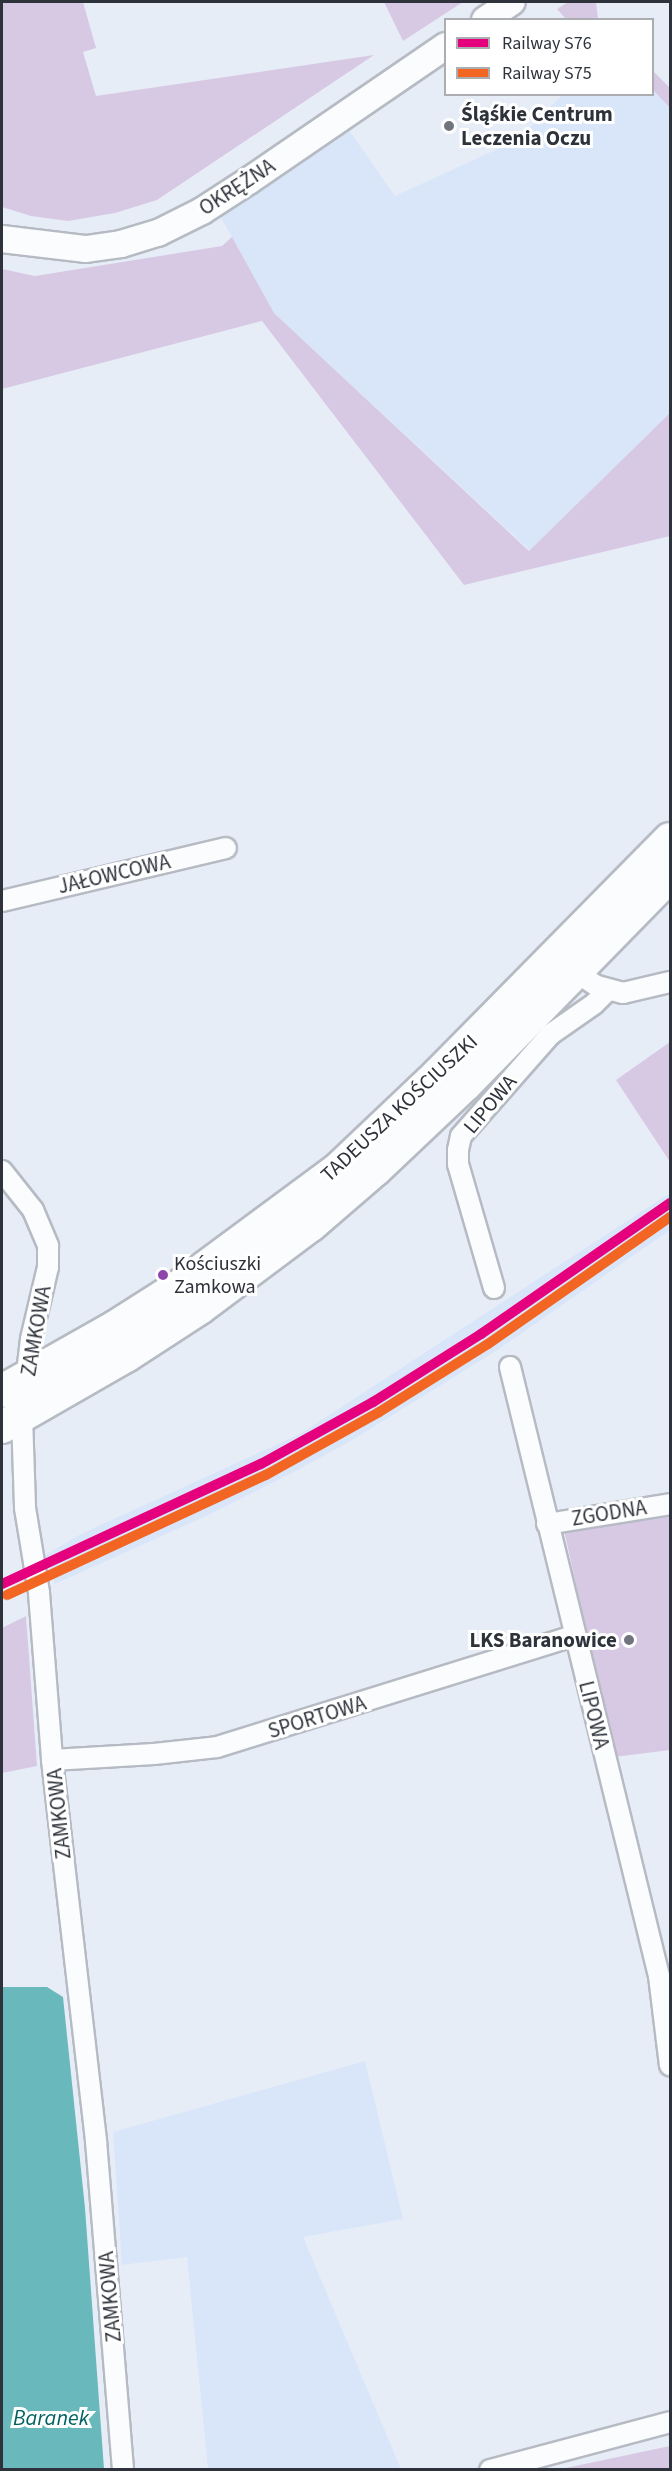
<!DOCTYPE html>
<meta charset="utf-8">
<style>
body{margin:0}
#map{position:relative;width:672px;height:2471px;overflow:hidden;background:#e7edf7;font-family:"Source Sans 3",sans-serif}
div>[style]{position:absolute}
.built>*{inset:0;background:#d9e6f9}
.green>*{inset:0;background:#d7c9e4}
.water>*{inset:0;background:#69b8bc}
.roads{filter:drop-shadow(2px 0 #b6bbc3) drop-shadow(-2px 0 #b6bbc3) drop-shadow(0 2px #b6bbc3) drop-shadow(0 -2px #b6bbc3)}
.minor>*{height:20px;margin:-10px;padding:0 10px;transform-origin:10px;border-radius:10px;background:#fbfcfe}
.tertiary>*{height:26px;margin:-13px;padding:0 13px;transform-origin:13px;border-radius:13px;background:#fbfcfe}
.primary>*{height:32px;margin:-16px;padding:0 16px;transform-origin:16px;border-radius:16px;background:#fbfcfe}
.rail-1>*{height:10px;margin:-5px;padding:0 5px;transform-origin:5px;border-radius:5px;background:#e5007d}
.rail-2>*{height:10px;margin:-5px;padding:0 5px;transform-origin:5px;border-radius:5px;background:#f26522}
.dots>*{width:16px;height:16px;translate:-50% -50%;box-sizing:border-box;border:3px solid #fff;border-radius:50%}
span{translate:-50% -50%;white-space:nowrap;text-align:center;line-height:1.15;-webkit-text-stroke:6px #fff;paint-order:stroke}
.bus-label{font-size:20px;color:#2e333b}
.left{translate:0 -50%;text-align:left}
.poi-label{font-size:21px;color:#2e333b;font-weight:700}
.right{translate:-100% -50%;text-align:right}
.street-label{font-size:21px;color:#2e333b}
.water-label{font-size:22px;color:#006162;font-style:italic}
.frame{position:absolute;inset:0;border:3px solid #2e333b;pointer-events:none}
.legend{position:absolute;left:444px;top:18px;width:210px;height:78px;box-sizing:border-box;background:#fff;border:2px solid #abadb1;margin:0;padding:8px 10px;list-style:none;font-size:18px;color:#2e333b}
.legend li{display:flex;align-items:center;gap:12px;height:30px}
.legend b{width:30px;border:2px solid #abadb1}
</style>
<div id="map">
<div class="built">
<div style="clip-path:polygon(653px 90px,670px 108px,670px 418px,537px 557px,274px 313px,218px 212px,344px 123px,395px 196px,517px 140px,562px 95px,652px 94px)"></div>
<div style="clip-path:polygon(670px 1193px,670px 1230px,496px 1351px,349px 1442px,288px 1475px,204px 1517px,55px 1584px,45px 1555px,81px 1534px,300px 1434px)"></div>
<div style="clip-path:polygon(365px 2061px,403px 2219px,303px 2237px,401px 2469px,208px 2469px,187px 2257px,122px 2265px,113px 2132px)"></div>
</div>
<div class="green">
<div style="clip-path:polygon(2px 2px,83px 2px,96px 48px,83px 52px,96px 96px,374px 55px,157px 200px,115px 213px,68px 221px,31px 216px,2px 207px)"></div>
<div style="clip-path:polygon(384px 2px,463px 2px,403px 41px)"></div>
<div style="clip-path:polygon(568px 2px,596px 2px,598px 19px,566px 19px,557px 9px)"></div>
<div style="clip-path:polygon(653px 71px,670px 88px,670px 108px,653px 90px)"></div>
<div style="clip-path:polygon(232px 237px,274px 313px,529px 551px,670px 413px,670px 536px,464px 585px,262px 321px,2px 389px,2px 269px,35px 276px,222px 246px)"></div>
<div style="clip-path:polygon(670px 1042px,670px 1162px,616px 1080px)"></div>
<div style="clip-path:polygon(670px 1515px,670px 1750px,614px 1757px,564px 1530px)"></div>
<div style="clip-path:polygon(26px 1616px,37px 1766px,2px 1773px,2px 1628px)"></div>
<div style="clip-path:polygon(670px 2446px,670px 2469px,561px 2469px)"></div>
</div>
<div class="water">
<div style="clip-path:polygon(2px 1987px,47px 1987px,63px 1997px,85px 2208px,104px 2469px,2px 2469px)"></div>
</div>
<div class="roads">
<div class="minor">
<div style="left:2px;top:901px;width:230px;rotate:-13.3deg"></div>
<div style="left:576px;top:972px;width:25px;rotate:34deg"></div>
<div style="left:597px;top:986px;width:27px;rotate:15deg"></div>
<div style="left:623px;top:993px;width:48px;rotate:-13.2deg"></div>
<div style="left:2px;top:1171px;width:50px;rotate:51.5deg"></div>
<div style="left:33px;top:1210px;width:39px;rotate:67deg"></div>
<div style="left:48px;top:1246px;width:21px;rotate:90deg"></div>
<div style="left:48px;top:1267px;width:74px;rotate:103.3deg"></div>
<div style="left:31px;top:1339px;width:78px;rotate:96.7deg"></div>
<div style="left:22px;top:1416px;width:92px;rotate:88.1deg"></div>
<div style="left:25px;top:1508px;width:86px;rotate:80.6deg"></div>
<div style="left:39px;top:1593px;width:168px;rotate:85.5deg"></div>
<div style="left:52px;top:1760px;width:384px;rotate:83.4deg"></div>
<div style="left:96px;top:2141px;width:330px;rotate:85.3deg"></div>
<div style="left:494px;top:1288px;width:129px;rotate:-106.2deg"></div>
<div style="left:458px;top:1164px;width:14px;rotate:-90deg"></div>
<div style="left:458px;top:1150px;width:14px;rotate:-78deg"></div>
<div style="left:461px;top:1136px;width:136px;rotate:-48.6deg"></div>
<div style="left:551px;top:1034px;width:52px;rotate:-34.9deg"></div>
<div style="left:594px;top:1004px;width:20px;rotate:-45deg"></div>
<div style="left:510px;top:1367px;width:627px;rotate:76.25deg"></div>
<div style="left:659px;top:1976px;width:90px;rotate:83deg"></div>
<div style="left:547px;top:1524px;width:125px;rotate:-9.2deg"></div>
<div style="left:52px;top:1760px;width:102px;rotate:-3.4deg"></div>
<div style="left:154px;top:1754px;width:63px;rotate:-6.3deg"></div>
<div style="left:217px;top:1747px;width:374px;rotate:-17.3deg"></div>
<div style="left:490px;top:2470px;width:186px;rotate:-14.9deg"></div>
</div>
<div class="tertiary">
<div style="left:485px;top:20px;width:32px;rotate:-34deg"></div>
<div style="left:2px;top:239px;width:85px;rotate:6.8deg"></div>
<div style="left:86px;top:249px;width:35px;rotate:-8deg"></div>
<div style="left:121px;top:244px;width:39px;rotate:-17deg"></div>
<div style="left:158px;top:233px;width:49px;rotate:-26.6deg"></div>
<div style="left:202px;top:211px;width:57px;rotate:-32.9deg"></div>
<div style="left:250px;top:180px;width:237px;rotate:-34.4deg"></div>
</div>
<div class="primary">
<div style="left:2px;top:1391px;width:130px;rotate:-29.5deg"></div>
<div style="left:115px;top:1327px;width:82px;rotate:-32.5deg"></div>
<div style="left:184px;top:1283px;width:192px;rotate:-36.5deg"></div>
<div style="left:338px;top:1169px;width:138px;rotate:-43.5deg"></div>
<div style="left:438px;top:1074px;width:330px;rotate:-45.4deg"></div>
<div style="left:2px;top:1427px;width:143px;rotate:-29.8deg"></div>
<div style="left:126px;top:1356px;width:88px;rotate:-33deg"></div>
<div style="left:200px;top:1308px;width:139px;rotate:-36.8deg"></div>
<div style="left:311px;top:1225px;width:86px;rotate:-40.7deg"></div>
<div style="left:376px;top:1169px;width:124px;rotate:-43.4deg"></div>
<div style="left:466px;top:1084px;width:291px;rotate:-45.6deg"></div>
</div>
</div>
<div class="rail-1">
<div style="left:2px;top:1584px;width:285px;rotate:-24.9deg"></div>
<div style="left:261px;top:1464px;width:128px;rotate:-29deg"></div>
<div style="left:373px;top:1402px;width:128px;rotate:-32.2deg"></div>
<div style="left:481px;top:1334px;width:230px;rotate:-34.7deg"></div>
</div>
<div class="rail-2">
<div style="left:7px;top:1595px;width:285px;rotate:-24.9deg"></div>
<div style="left:266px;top:1475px;width:129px;rotate:-29.1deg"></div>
<div style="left:379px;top:1412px;width:128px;rotate:-32deg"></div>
<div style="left:488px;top:1344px;width:222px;rotate:-34.9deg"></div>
</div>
<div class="dots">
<div style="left:449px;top:126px;background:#6f747d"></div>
<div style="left:163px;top:1275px;background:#8e44ad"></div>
<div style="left:629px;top:1640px;background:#6f747d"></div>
</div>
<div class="bus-label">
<span class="left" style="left:174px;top:1276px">Kościuszki<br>Zamkowa</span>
</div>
<div class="poi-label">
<span class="left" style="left:461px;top:126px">Śląśkie Centrum<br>Leczenia Oczu</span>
<span class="right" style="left:617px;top:1640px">LKS Baranowice</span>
</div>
<div class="street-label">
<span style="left:237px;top:187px;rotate:-33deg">OKRĘŻNA</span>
<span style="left:114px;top:874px;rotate:-13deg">JAŁOWCOWA</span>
<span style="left:490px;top:1104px;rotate:-50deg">LIPOWA</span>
<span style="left:399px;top:1108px;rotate:-43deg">TADEUSZA KOŚCIUSZKI</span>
<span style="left:36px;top:1331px;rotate:-80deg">ZAMKOWA</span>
<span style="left:609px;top:1513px;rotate:-9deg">ZGODNA</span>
<span style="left:594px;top:1715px;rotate:76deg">LIPOWA</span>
<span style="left:317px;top:1717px;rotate:-17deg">SPORTOWA</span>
<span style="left:59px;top:1814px;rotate:-96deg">ZAMKOWA</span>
<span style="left:110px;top:2297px;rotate:-95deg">ZAMKOWA</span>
</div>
<div class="water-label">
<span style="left:51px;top:2419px">Baranek</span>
</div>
<div class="frame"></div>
<ul class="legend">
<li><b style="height:8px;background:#e5007d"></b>Railway S76</li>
<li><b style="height:8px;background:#f26522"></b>Railway S75</li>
</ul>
</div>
